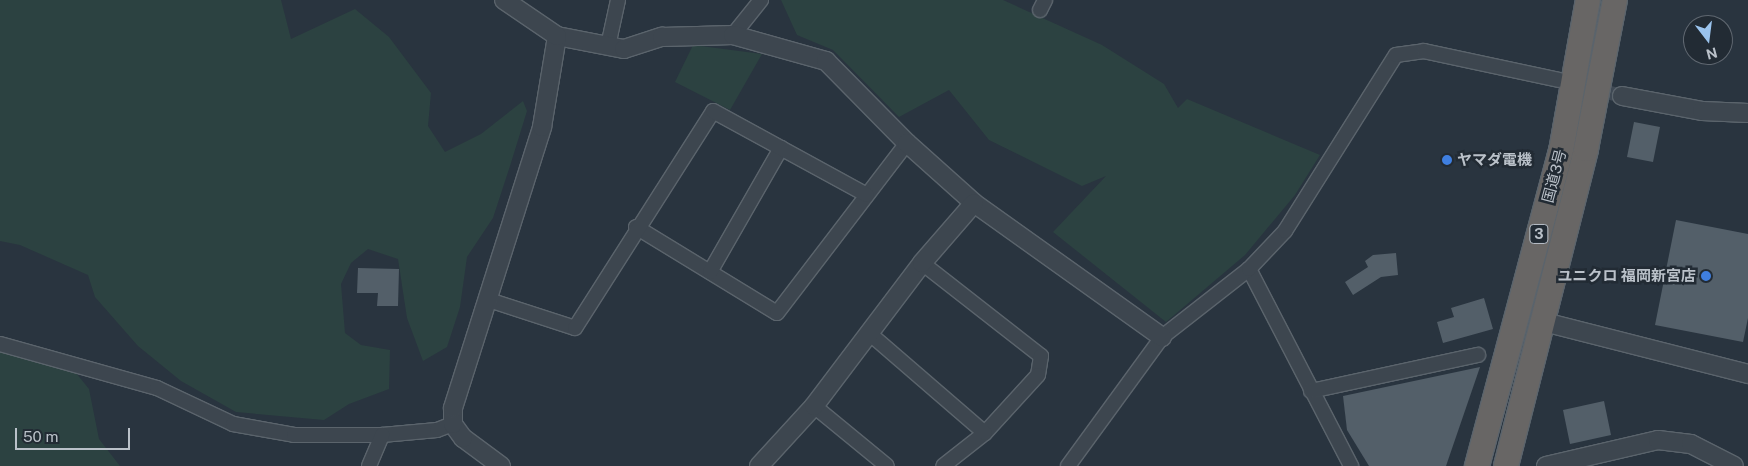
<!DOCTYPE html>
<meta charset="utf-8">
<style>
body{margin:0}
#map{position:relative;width:1748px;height:466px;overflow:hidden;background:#29343f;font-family:"Public Sans","Noto Sans JP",sans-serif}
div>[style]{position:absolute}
.green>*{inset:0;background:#2c4241}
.building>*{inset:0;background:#535f69}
.minor-tunnel>*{height:14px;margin-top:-7px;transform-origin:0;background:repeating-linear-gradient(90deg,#3f4954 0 14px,transparent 0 21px)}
.roads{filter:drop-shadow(1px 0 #5b646c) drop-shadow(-1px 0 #5b646c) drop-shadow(0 1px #5b646c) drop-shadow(0 -1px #5b646c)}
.minor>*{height:14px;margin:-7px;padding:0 7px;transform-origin:7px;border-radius:7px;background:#3d464f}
.tertiary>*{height:18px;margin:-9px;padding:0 9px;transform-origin:9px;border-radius:9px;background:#3d464f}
.trunk>*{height:24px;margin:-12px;padding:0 12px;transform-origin:12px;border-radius:12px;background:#686665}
.dots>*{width:14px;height:14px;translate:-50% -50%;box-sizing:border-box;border:2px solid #222b34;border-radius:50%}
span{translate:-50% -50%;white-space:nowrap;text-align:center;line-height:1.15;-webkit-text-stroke:5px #222b34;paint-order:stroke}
.shield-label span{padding:1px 4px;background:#222b34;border:1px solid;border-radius:4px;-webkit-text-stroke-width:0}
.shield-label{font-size:14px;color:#bac1c9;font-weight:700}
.poi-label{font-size:15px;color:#bac1c9;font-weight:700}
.left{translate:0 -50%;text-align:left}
.right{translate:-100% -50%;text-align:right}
.street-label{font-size:15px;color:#bac1c9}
.north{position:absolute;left:1683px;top:15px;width:50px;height:50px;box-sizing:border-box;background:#222b34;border:1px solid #5f6770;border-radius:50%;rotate:165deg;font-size:14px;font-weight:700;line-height:20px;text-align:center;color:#bac1c9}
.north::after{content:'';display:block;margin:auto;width:18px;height:22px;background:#9ac3ed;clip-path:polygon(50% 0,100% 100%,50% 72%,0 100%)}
.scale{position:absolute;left:15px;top:428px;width:115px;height:22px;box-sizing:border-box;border:2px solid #bac1c9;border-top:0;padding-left:6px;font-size:15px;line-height:18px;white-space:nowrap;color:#bac1c9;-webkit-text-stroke:4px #222b34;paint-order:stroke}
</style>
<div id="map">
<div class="green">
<div style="clip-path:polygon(0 0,281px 0,291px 39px,355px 9px,389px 37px,431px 93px,428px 126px,445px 152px,481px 134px,523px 101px,527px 111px,510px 166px,493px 218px,467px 257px,460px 307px,447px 347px,423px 361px,407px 318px,398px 259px,368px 249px,351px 263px,341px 284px,345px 333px,361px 345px,390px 350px,389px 389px,349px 404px,324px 420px,236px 412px,181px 381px,138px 346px,95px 297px,88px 275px,20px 245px,0 241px)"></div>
<div style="clip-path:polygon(781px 0,1003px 0,1102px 45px,1164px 84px,1178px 108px,1187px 99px,1320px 155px,1295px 195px,1245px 255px,1166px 322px,1053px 232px,1106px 176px,1082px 186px,989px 140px,949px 90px,899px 117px,833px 50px,797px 35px)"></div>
<div style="clip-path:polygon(693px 45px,762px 54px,730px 110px,675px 82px)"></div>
<div style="clip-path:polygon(0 347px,76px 373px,89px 389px,99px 439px,120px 466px,0 466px)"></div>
</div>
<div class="building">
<div style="clip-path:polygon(1634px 122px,1660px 127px,1653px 162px,1627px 157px)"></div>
<div style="clip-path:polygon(1676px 220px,1748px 234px,1748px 318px,1743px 342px,1655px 325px)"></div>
<div style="clip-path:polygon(1396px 253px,1398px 275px,1381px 277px,1353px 295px,1345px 282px,1368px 267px,1365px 261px,1373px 255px)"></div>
<div style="clip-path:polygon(358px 268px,399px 269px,398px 306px,377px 306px,378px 293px,357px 293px)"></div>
<div style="clip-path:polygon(1484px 298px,1493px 329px,1443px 343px,1437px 322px,1454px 317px,1451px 308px)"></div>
<div style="clip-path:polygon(1480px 367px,1446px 466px,1369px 466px,1347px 430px,1343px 396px)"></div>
<div style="clip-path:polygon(1604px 401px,1611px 435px,1570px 444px,1563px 410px)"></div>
</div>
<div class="minor-tunnel">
<div style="left:1567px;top:82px;width:57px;rotate:14.3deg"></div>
</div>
<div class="roads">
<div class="minor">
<div style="left:1040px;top:10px;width:11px;rotate:-63deg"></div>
<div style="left:733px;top:35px;width:45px;rotate:-51.3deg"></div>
<div style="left:608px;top:46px;width:47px;rotate:-77.7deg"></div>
<div style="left:636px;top:227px;width:165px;rotate:31.4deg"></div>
<div style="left:777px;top:313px;width:214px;rotate:-52.6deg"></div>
<div style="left:922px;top:263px;width:151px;rotate:38deg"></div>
<div style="left:1041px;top:356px;width:19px;rotate:99deg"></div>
<div style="left:1038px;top:375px;width:79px;rotate:132.4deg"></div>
<div style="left:985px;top:433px;width:53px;rotate:141.8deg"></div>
<div style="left:1249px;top:269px;width:222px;rotate:62.6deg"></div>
<div style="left:710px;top:272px;width:143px;rotate:-60.2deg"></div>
<div style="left:489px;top:300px;width:90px;rotate:18deg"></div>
<div style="left:575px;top:328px;width:257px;rotate:-57.5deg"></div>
<div style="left:713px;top:111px;width:175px;rotate:28.6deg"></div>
<div style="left:869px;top:333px;width:153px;rotate:40.8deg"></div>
<div style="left:0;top:344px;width:163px;rotate:15.7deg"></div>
<div style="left:157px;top:388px;width:84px;rotate:25.3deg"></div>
<div style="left:233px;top:424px;width:62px;rotate:10.2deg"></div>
<div style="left:294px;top:435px;width:88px"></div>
<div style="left:382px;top:435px;width:55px;rotate:-5.2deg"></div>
<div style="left:437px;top:430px;width:17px;rotate:-21deg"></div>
<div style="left:1311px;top:391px;width:171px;rotate:-12.2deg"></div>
<div style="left:814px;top:406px;width:94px;rotate:39.4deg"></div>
<div style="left:369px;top:466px;width:34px;rotate:-67deg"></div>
<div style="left:1068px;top:466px;width:160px;rotate:-53.9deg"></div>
<div style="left:1162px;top:337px;width:110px;rotate:-38deg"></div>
<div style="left:1249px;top:269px;width:52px;rotate:-46.5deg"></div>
<div style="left:1285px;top:231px;width:208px;rotate:-57.8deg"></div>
<div style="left:1396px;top:55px;width:28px;rotate:-8deg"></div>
<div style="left:1424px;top:51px;width:138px;rotate:12.1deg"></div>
</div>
<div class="tertiary">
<div style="left:557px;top:36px;width:68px;rotate:11deg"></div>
<div style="left:624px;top:49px;width:40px;rotate:-18deg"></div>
<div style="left:662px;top:37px;width:71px;rotate:-1.6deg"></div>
<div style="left:733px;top:35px;width:97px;rotate:15.6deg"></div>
<div style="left:826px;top:61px;width:115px;rotate:45.4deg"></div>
<div style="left:907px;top:143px;width:90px;rotate:41.8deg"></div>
<div style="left:974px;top:203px;width:231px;rotate:35.5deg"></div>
<div style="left:1622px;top:96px;width:81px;rotate:10.6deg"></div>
<div style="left:1702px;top:111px;width:46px;rotate:2.5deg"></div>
<div style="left:1544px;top:322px;width:211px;rotate:14.3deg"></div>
<div style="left:501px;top:466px;width:47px;rotate:-143.6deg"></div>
<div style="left:463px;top:438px;width:17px;rotate:-126deg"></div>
<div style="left:453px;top:424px;width:16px;rotate:-90deg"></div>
<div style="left:453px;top:408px;width:295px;rotate:-72.4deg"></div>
<div style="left:542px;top:127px;width:92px;rotate:-80.6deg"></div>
<div style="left:557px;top:36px;width:64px;rotate:-145.8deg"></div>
<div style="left:759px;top:466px;width:81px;rotate:-47.5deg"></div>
<div style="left:814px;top:406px;width:179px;rotate:-52.9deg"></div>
<div style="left:922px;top:263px;width:79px;rotate:-49.1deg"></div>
<div style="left:1546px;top:466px;width:115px;rotate:-13.1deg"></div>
<div style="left:1658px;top:440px;width:33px;rotate:7deg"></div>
<div style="left:1691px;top:444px;width:48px;rotate:27.1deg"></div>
</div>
<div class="trunk">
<div style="left:1477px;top:466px;width:326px;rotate:-75.1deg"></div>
<div style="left:1561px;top:151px;width:153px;rotate:-79.9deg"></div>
<div style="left:1506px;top:466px;width:327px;rotate:-75.8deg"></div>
<div style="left:1586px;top:149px;width:152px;rotate:-79deg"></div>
</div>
</div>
<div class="dots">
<div style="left:1447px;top:160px;background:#3f7fe0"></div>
<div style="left:1706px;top:276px;background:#3f7fe0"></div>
</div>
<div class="shield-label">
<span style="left:1539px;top:234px">3</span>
</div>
<div class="poi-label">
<span class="left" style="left:1457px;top:160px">ヤマダ電機</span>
<span class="right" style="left:1696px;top:276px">ユニクロ 福岡新宮店</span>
</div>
<div class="street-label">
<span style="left:1554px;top:176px;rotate:-75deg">国道3号</span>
</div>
<div class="north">N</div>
<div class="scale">50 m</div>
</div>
